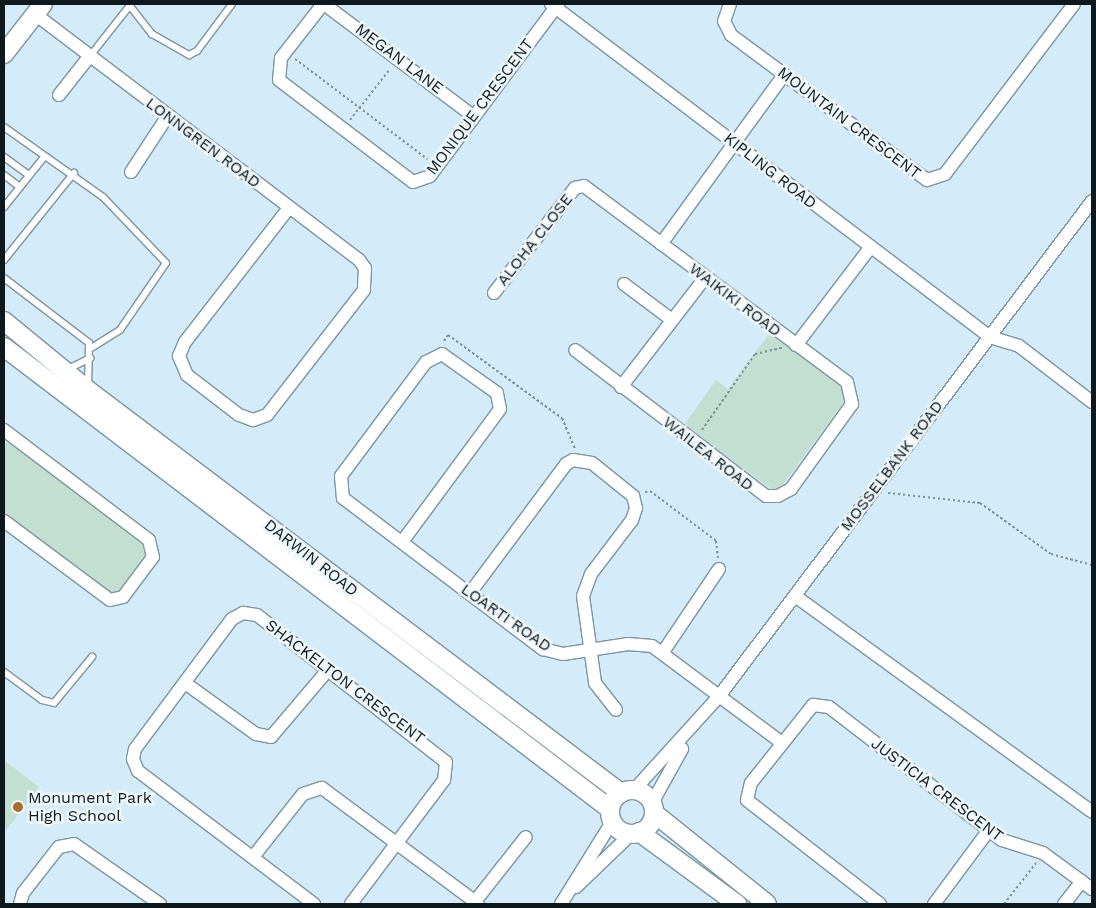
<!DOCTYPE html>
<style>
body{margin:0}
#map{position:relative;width:1096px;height:908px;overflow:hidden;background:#d4ecf9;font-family:"Work Sans",sans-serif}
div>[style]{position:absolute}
.green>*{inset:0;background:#c3dfd1}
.path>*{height:2px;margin-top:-1px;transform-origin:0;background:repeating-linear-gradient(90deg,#7e8f98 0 2.5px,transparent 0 5px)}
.roads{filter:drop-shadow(1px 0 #7d94a0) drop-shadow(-1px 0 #7d94a0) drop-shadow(0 1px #7d94a0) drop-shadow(0 -1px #7d94a0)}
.lane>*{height:6px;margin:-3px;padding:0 3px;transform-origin:3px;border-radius:3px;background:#fff}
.street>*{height:12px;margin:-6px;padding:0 6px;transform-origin:6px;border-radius:6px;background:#fff}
.secondary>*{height:18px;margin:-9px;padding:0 9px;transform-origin:9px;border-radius:9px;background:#fff}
.secondary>.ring{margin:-9px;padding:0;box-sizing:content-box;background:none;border:18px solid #fff;border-radius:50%}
.dots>*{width:14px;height:14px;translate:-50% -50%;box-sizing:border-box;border:2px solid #edf7fc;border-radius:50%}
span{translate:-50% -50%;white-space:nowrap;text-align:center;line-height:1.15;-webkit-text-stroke:5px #edf7fc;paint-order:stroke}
.street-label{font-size:16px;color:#0f181c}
.poi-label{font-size:16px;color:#0f181c}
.left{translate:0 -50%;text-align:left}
.frame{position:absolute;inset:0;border:5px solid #0f181c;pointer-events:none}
</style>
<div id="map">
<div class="green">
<div style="clip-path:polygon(771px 331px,840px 385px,846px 399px,782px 486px,773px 490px,684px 425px,716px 380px,728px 389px)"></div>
<div style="clip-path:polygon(10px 442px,147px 545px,149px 555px,120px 592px,112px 595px,4px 515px,4px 443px)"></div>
<div style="clip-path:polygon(4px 760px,39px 787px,4px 833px)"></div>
</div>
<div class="path">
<div style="left:295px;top:59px;width:166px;rotate:37.1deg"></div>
<div style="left:350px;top:120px;width:65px;rotate:-51.9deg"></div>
<div style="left:444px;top:341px;width:7px;rotate:-56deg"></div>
<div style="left:448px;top:335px;width:141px;rotate:36.1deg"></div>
<div style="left:562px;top:418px;width:34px;rotate:67deg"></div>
<div style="left:702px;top:430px;width:93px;rotate:-55.1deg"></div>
<div style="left:755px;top:354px;width:28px;rotate:-13deg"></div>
<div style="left:645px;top:492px;width:5px;rotate:-11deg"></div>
<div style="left:650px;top:491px;width:83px;rotate:37.1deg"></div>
<div style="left:716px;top:541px;width:17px;rotate:83deg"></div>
<div style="left:888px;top:493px;width:93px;rotate:6.2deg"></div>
<div style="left:980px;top:503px;width:87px;rotate:35.7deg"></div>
<div style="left:1051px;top:554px;width:42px;rotate:15deg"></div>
<div style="left:1004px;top:904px;width:52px;rotate:-52deg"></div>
</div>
<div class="roads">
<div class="lane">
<div style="left:130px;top:6px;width:36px;rotate:52deg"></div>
<div style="left:152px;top:34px;width:43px;rotate:29.6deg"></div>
<div style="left:189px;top:55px;width:9px;rotate:-27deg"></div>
<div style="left:197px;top:51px;width:59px;rotate:-53.3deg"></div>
<div style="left:90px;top:56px;width:66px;rotate:-51.7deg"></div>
<div style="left:4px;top:127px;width:121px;rotate:35.3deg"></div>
<div style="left:103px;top:197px;width:91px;rotate:46.3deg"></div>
<div style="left:166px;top:263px;width:81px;rotate:124.5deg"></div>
<div style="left:120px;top:330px;width:34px;rotate:148deg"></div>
<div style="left:4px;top:157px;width:31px;rotate:36deg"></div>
<div style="left:4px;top:175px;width:20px;rotate:37deg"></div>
<div style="left:4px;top:207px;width:64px;rotate:-51.3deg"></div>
<div style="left:4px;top:260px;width:112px;rotate:-51.2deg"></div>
<div style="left:4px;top:278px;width:107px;rotate:37.4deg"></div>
<div style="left:89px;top:343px;width:43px;rotate:91.3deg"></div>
<div style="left:68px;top:369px;width:25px;rotate:-26deg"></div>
<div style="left:4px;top:672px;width:47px;rotate:36.4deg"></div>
<div style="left:42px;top:700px;width:12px;rotate:14deg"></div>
<div style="left:54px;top:703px;width:60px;rotate:-50.4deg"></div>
</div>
<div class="street">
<div style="left:323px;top:4px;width:68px;rotate:127.9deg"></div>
<div style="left:281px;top:58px;width:22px;rotate:95deg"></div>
<div style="left:279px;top:80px;width:168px;rotate:37.3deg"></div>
<div style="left:413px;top:182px;width:18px;rotate:-19deg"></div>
<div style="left:430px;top:176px;width:214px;rotate:-53.3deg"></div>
<div style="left:324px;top:4px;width:186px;rotate:36.9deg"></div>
<div style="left:551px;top:4px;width:551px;rotate:37.18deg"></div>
<div style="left:990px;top:337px;width:30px;rotate:17deg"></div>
<div style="left:1019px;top:346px;width:92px;rotate:37.5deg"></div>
<div style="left:730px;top:4px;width:18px;rotate:109deg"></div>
<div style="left:724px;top:21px;width:16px;rotate:63deg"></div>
<div style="left:731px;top:35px;width:244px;rotate:36.5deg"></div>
<div style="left:927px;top:180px;width:19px;rotate:-18deg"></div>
<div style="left:945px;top:174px;width:213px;rotate:-52.8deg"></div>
<div style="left:35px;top:14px;width:407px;rotate:37.2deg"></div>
<div style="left:359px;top:260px;width:10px;rotate:53deg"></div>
<div style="left:365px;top:268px;width:22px;rotate:93deg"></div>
<div style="left:364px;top:290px;width:158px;rotate:127.8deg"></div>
<div style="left:267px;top:415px;width:15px;rotate:160deg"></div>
<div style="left:253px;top:420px;width:15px;rotate:-160deg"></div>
<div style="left:239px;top:415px;width:66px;rotate:-142.4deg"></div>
<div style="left:187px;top:375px;width:21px;rotate:-113deg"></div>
<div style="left:179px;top:356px;width:15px;rotate:-67deg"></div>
<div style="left:185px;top:342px;width:170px;rotate:-52.2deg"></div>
<div style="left:59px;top:95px;width:48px;rotate:-51.7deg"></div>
<div style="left:131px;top:172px;width:66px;rotate:-56.8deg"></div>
<div style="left:661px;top:244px;width:209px;rotate:-54deg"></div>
<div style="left:624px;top:284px;width:60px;rotate:36.9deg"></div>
<div style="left:494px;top:293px;width:133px;rotate:-52.4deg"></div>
<div style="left:575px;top:188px;width:9px;rotate:-13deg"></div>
<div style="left:584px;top:186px;width:328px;rotate:36.7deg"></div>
<div style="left:847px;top:382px;width:23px;rotate:77deg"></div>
<div style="left:852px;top:404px;width:105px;rotate:125.7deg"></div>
<div style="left:791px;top:489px;width:15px;rotate:152deg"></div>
<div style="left:778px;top:496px;width:12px;rotate:180deg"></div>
<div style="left:766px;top:496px;width:240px;rotate:-142.6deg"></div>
<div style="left:796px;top:345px;width:122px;rotate:-52.7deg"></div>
<div style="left:621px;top:387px;width:138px;rotate:-52.4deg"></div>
<div style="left:4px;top:430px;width:182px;rotate:37.2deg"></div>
<div style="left:149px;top:540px;width:17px;rotate:77deg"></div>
<div style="left:153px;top:557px;width:50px;rotate:126.9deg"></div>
<div style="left:123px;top:597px;width:13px;rotate:167deg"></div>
<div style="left:110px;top:600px;width:132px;rotate:-143.3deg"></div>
<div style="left:402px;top:542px;width:165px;rotate:-53.6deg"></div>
<div style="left:500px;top:409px;width:16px;rotate:-101deg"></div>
<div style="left:497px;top:393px;width:67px;rotate:-144.7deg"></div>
<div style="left:442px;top:354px;width:18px;rotate:153deg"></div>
<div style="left:426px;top:362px;width:142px;rotate:126.7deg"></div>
<div style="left:341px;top:476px;width:22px;rotate:85deg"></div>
<div style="left:343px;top:498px;width:251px;rotate:37.1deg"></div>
<div style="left:543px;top:649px;width:21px;rotate:14deg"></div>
<div style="left:563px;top:654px;width:66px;rotate:-8.7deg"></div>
<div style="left:628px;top:644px;width:24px;rotate:5deg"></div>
<div style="left:652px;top:646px;width:161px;rotate:36.7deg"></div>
<div style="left:470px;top:593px;width:161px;rotate:-53.3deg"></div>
<div style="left:566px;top:464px;width:8px;rotate:-30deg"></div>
<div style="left:573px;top:460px;width:19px;rotate:9deg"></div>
<div style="left:592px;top:463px;width:53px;rotate:38.8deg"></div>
<div style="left:633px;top:496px;width:12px;rotate:76deg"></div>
<div style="left:636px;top:508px;width:13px;rotate:108deg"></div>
<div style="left:632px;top:520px;width:68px;rotate:127.2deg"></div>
<div style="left:591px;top:574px;width:23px;rotate:110deg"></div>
<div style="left:583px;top:596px;width:88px;rotate:82.1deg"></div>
<div style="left:595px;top:683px;width:34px;rotate:52deg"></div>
<div style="left:795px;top:596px;width:367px;rotate:36deg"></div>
<div style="left:663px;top:652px;width:100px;rotate:-56deg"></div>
<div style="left:185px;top:683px;width:87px;rotate:35.7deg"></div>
<div style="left:256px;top:734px;width:15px;rotate:11deg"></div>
<div style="left:271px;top:737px;width:88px;rotate:-49.6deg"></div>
<div style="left:634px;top:790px;width:128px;rotate:-47.8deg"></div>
<div style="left:720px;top:695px;width:618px;rotate:-53.02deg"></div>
<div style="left:652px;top:803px;width:62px;rotate:-60.9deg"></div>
<div style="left:253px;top:857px;width:80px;rotate:-51.6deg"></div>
<div style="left:303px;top:794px;width:20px;rotate:-18deg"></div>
<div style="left:322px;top:788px;width:194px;rotate:36.6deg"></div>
<div style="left:576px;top:887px;width:76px;rotate:-43.9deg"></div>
<div style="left:20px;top:904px;width:11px;rotate:-75deg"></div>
<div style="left:23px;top:893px;width:58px;rotate:-52deg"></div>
<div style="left:59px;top:847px;width:15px;rotate:-11deg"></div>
<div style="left:74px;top:844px;width:105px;rotate:34.9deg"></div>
<div style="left:314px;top:904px;width:221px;rotate:-142.9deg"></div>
<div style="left:138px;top:771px;width:13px;rotate:-113deg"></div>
<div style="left:133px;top:759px;width:10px;rotate:-79deg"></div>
<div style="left:135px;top:749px;width:162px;rotate:-53.3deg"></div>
<div style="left:232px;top:619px;width:13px;rotate:-29deg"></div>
<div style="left:243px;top:613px;width:14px;rotate:8deg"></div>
<div style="left:257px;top:615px;width:239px;rotate:37.9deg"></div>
<div style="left:446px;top:762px;width:18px;rotate:96deg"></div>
<div style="left:444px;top:780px;width:155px;rotate:126.9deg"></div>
<div style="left:473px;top:904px;width:85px;rotate:-51.7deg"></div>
<div style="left:561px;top:904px;width:97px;rotate:-58.1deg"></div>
<div style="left:880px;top:904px;width:169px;rotate:-142deg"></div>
<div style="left:747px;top:800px;width:17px;rotate:-77deg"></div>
<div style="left:751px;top:783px;width:100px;rotate:-51.5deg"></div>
<div style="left:813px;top:705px;width:16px;rotate:7deg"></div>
<div style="left:829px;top:707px;width:218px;rotate:37.6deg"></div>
<div style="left:1002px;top:840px;width:43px;rotate:17.6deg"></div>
<div style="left:1043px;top:853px;width:61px;rotate:36.3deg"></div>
<div style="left:934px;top:904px;width:92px;rotate:-53.4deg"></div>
<div style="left:1064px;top:904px;width:29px;rotate:-52deg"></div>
</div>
<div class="secondary">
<div style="left:4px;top:54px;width:63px;rotate:-52deg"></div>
<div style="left:4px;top:321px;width:115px;rotate:39.4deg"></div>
<div style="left:93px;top:394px;width:662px;rotate:37.08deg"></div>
<div style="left:4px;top:347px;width:762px;rotate:37.32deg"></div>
<div class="ring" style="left:610px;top:790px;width:26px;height:26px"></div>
<div style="left:654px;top:813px;width:145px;rotate:38.8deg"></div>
<div style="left:639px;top:832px;width:122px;rotate:36.3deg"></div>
</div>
</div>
<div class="dots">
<div style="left:18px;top:807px;background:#a96c30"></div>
</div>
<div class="street-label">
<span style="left:399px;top:59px;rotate:37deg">MEGAN LANE</span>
<span style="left:480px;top:107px;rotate:-53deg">MONIQUE CRESCENT</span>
<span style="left:849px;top:123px;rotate:37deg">MOUNTAIN CRESCENT</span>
<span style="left:203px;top:143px;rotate:37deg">LONNGREN ROAD</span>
<span style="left:770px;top:171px;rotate:38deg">KIPLING ROAD</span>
<span style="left:535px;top:240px;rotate:-52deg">ALOHA CLOSE</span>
<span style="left:735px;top:300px;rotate:37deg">WAIKIKI ROAD</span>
<span style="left:708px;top:454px;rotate:38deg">WAILEA ROAD</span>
<span style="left:892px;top:466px;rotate:-53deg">MOSSELBANK ROAD</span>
<span style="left:311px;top:558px;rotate:38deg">DARWIN ROAD</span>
<span style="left:506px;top:618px;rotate:35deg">LOARTI ROAD</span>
<span style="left:345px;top:682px;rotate:37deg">SHACKELTON CRESCENT</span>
<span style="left:937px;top:790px;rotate:37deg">JUSTICIA CRESCENT</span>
</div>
<div class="poi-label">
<span class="left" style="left:28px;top:807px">Monument Park<br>High School</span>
</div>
<div class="frame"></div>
</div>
